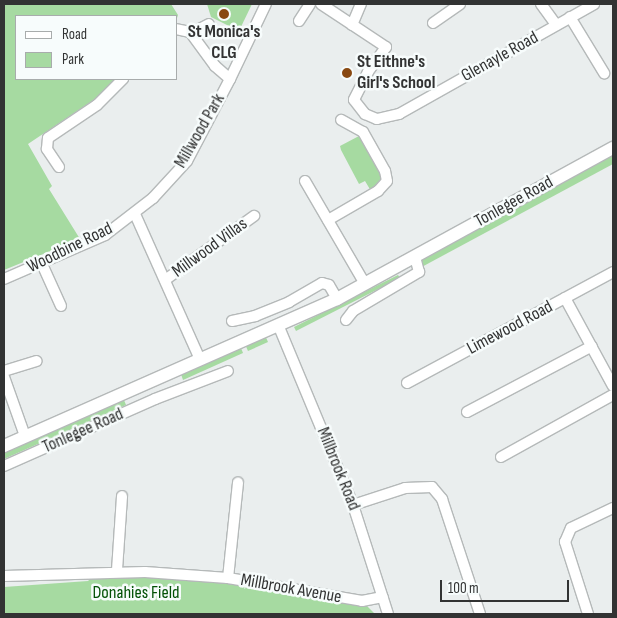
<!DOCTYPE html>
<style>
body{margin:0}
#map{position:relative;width:617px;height:618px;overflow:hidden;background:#eaeeee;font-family:"Sofia Sans Condensed",sans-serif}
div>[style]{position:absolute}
.green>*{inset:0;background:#a6daa1}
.roads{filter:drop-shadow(1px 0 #b5b9b9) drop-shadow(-1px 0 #b5b9b9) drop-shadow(0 1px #b5b9b9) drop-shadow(0 -1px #b5b9b9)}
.minor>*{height:10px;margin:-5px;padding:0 5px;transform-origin:5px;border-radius:5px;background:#fff}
.major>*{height:12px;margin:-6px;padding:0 6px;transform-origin:6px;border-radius:6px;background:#fff}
.dots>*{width:14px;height:14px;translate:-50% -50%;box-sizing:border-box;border:2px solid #f7fcfc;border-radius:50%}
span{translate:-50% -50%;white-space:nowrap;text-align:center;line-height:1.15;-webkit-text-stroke:5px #f7fcfc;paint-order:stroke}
.poi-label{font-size:18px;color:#323333;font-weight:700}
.left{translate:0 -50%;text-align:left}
.street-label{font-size:18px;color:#323333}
.park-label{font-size:18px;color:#015004}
.frame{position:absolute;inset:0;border:5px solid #323333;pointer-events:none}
.legend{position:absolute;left:15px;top:15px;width:162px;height:65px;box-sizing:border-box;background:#f7fcfc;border:1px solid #a8acac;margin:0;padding:6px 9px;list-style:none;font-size:15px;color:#323333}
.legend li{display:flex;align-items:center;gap:10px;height:25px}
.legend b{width:25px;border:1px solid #a8acac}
.scale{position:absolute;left:440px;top:580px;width:129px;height:22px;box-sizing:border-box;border:2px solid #323333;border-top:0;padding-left:6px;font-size:15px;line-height:18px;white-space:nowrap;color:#323333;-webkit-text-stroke:4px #f7fcfc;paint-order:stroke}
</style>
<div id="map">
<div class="green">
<div style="clip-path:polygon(4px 4px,171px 4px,178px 15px,176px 21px,176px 16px,16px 16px,16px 79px,115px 79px,98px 97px,28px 144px,52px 186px,49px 189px,80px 239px,4px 270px)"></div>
<div style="clip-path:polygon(207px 4px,252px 4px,239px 31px,211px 17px)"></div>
<div style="clip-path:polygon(359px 136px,363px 138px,384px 179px,371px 191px,365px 181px,359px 184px,341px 150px,340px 146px)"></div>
<div style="clip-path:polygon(613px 148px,613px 164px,418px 269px,416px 256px)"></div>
<div style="clip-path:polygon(398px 275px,400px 278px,296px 331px,294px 327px)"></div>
<div style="clip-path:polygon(264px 333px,268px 342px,248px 351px,244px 342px)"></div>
<div style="clip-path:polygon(241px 348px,243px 353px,183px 380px,181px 374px)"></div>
<div style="clip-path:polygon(124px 400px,126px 405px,4px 459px,4px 453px)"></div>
<div style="clip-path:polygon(97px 572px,228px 578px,367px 606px,375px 614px,4px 614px,4px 587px,88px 581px)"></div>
</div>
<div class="roads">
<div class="minor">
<div style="left:321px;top:4px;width:78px;rotate:33.5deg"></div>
<div style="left:386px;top:47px;width:31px;rotate:126deg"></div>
<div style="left:368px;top:72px;width:31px;rotate:117deg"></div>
<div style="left:354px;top:100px;width:18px;rotate:52deg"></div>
<div style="left:365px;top:114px;width:13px;rotate:23deg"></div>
<div style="left:377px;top:119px;width:23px;rotate:-13deg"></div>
<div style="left:399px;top:114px;width:224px;rotate:-29.4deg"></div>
<div style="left:541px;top:4px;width:26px;rotate:54deg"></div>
<div style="left:570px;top:17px;width:66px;rotate:58.7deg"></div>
<div style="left:299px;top:21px;width:20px;rotate:-57deg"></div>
<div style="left:433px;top:23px;width:33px;rotate:-35deg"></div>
<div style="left:352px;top:25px;width:23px;rotate:-67deg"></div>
<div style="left:192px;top:33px;width:19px;rotate:-28deg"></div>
<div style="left:230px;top:79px;width:83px;rotate:-64.4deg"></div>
<div style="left:59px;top:167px;width:22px;rotate:-124deg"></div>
<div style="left:47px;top:149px;width:11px;rotate:-85deg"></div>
<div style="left:48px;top:138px;width:59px;rotate:-34deg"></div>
<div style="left:97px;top:105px;width:37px;rotate:-45deg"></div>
<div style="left:305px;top:181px;width:119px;rotate:59.8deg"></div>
<div style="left:135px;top:214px;width:159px;rotate:65.9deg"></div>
<div style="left:328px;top:220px;width:58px;rotate:-30.1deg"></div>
<div style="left:378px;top:191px;width:13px;rotate:-48deg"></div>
<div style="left:387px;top:181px;width:10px;rotate:-101deg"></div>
<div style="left:385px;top:171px;width:45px;rotate:-119.4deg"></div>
<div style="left:363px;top:132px;width:25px;rotate:-151deg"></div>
<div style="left:42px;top:264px;width:46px;rotate:65.7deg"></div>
<div style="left:4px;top:279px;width:110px;rotate:-23.5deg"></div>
<div style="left:105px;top:235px;width:61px;rotate:-37.6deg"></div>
<div style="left:153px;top:198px;width:50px;rotate:-47.4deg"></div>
<div style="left:187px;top:161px;width:93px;rotate:-62.3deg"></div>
<div style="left:230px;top:79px;width:20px;rotate:-139deg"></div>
<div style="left:215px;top:66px;width:42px;rotate:-126.3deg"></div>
<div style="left:190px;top:32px;width:14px;rotate:-168deg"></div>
<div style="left:165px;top:280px;width:110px;rotate:-35.7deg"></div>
<div style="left:565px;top:298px;width:100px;rotate:61.4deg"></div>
<div style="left:346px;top:320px;width:11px;rotate:-52deg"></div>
<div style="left:353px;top:311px;width:77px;rotate:-30.6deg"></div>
<div style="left:419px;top:272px;width:16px;rotate:-105deg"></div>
<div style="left:232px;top:321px;width:24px;rotate:-12deg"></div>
<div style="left:255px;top:316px;width:37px;rotate:-22deg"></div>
<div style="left:289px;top:302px;width:38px;rotate:-30deg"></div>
<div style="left:322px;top:283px;width:7px;rotate:16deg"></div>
<div style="left:329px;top:285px;width:16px;rotate:60deg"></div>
<div style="left:279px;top:327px;width:193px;rotate:67.4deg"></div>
<div style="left:353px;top:505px;width:114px;rotate:72.2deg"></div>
<div style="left:4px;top:371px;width:34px;rotate:-17deg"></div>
<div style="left:4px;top:377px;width:63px;rotate:70.4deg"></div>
<div style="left:407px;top:383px;width:234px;rotate:-28.3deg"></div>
<div style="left:467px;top:412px;width:141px;rotate:-27.8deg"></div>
<div style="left:501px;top:457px;width:128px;rotate:-29deg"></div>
<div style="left:4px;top:466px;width:165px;rotate:-23.9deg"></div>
<div style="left:155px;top:399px;width:78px;rotate:-21deg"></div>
<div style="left:353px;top:505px;width:55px;rotate:-18.1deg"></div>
<div style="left:405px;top:488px;width:27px;rotate:-2deg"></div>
<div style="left:432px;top:487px;width:16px;rotate:50deg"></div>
<div style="left:442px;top:499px;width:121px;rotate:71.7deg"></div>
<div style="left:117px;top:570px;width:74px;rotate:-86.1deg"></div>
<div style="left:4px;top:576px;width:141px;rotate:-1.6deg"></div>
<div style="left:145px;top:572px;width:83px;rotate:4.1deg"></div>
<div style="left:228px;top:578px;width:136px;rotate:9.7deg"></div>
<div style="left:362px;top:601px;width:21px;rotate:-11deg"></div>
<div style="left:228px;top:578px;width:96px;rotate:-84deg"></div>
<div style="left:588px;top:614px;width:76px;rotate:-107.7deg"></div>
<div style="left:565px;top:542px;width:15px;rotate:-67deg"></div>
<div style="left:571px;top:528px;width:47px;rotate:-25.5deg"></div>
</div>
<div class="major">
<div style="left:4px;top:446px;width:364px;rotate:-23.8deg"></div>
<div style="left:337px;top:299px;width:315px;rotate:-28.7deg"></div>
</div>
</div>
<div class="dots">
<div style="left:224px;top:14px;background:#894912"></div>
<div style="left:347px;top:73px;background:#894912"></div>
</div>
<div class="poi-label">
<span style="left:224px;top:43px">St Monica's<br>CLG</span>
<span class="left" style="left:357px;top:73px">St Eithne's<br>Girl's School</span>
</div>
<div class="street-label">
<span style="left:500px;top:57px;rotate:-29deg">Glenayle Road</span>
<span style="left:200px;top:131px;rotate:-60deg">Millwood Park</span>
<span style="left:514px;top:202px;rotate:-29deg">Tonlegee Road</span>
<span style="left:70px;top:248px;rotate:-26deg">Woodbine Road</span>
<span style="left:210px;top:248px;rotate:-36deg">Millwood Villas</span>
<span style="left:510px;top:328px;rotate:-28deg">Limewood Road</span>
<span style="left:83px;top:431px;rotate:-24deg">Tonlegee Road</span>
<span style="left:338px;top:469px;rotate:68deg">Millbrook Road</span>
<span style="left:291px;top:589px;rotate:10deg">Millbrook Avenue</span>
</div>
<div class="park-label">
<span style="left:136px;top:593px">Donahies Field</span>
</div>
<div class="frame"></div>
<ul class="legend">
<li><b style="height:6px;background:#fff"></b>Road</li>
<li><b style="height:14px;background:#a6daa1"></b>Park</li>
</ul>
<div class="scale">100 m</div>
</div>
